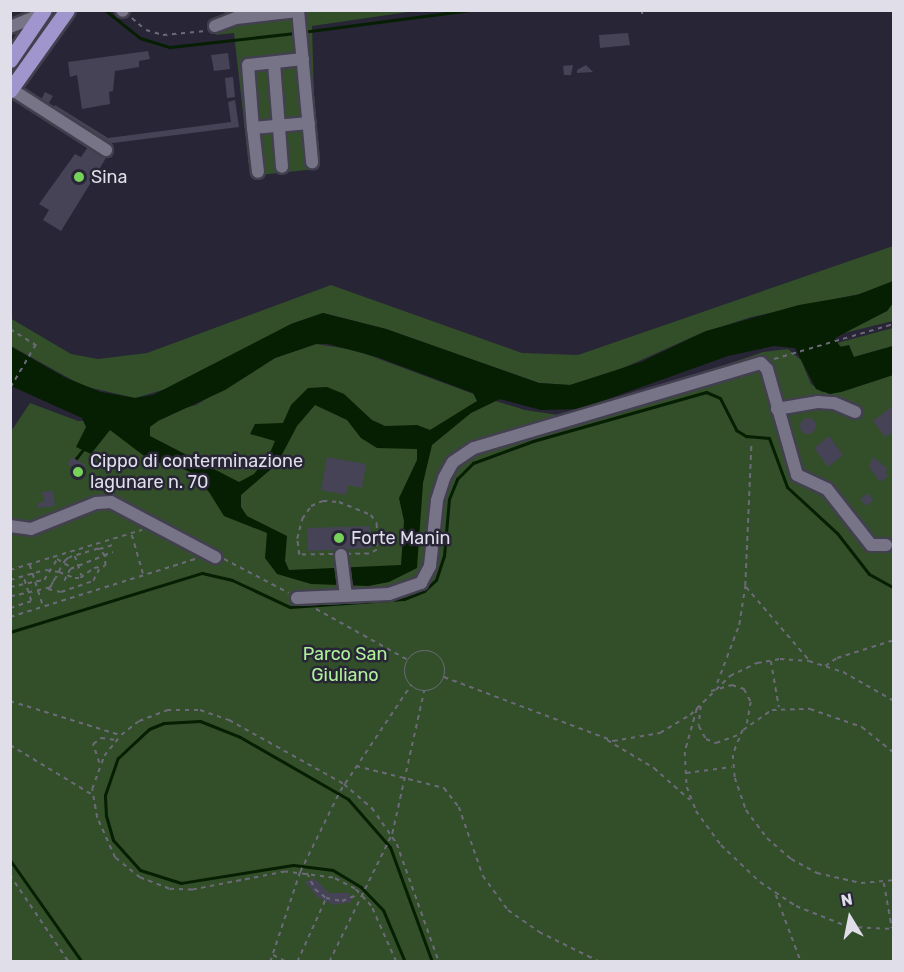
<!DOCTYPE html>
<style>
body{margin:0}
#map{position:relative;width:904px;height:972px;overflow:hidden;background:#282536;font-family:Rubik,sans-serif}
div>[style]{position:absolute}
.green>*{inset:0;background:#324f29}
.water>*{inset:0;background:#061e01}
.stream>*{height:3px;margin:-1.5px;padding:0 1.5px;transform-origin:1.5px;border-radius:1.5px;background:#061e01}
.building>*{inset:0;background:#464356}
.round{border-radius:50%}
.path>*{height:1.5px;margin-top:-0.75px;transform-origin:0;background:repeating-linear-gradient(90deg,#6c6a79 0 4.5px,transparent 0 9px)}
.path>.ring{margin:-0.75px;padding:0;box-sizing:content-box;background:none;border:1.5px solid #6c6a79;border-radius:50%}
.roads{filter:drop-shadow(2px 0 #42404e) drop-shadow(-2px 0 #42404e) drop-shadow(0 2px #42404e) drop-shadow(0 -2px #42404e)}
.minor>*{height:12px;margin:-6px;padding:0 6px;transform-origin:6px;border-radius:6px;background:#777488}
.major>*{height:15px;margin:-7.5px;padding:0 7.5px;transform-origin:7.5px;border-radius:7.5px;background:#a095cc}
.dots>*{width:16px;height:16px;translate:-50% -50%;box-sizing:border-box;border:3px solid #282536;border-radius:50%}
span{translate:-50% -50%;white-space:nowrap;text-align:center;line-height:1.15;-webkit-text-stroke:5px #282536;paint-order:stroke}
.poi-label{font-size:18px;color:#dfdee9}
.left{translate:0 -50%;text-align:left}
.park-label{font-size:18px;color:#aef19a}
.frame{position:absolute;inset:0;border:12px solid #dfdee9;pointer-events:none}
.north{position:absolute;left:820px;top:888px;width:60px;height:60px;-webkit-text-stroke:4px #282536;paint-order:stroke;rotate:350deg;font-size:16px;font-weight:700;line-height:24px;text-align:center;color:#dfdee9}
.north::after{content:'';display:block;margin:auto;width:21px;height:27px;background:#dfdee9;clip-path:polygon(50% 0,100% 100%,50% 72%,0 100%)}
</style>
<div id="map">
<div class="green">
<div style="clip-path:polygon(226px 11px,415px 11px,312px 26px,316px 169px,250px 176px,234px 33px,216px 35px,214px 24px)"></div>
<div style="clip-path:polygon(893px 246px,893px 281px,873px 291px,751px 317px,699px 334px,612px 373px,570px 385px,539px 383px,386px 329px,323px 313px,291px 324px,176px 386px,135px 398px,83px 386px,11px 346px,10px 318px,71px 354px,98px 359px,147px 353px,331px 285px,522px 353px,578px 355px)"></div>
<div style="clip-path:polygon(893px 303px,893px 321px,836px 335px,887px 311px)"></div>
<div style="clip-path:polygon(893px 328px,893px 346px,854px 357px,837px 343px)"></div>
<div style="clip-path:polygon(316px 344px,355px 350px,476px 395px,525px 410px,558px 415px,632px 397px,763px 352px,788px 349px,801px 360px,811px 384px,822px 392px,841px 392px,893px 375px,893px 961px,11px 961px,10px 433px,30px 403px,78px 421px,139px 421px,196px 405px,275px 358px)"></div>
</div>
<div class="water">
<div style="clip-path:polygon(evenodd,893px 281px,893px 303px,887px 311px,835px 338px,840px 347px,849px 345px,854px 357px,893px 346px,893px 375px,841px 392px,830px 394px,816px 389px,795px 348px,774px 346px,728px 356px,580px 409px,541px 410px,500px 399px,471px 413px,432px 445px,423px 483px,417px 568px,389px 582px,368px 586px,311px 584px,277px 574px,265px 558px,267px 533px,224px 516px,209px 492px,190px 472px,172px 464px,152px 462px,110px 430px,91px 454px,76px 447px,86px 427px,82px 418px,11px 386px,10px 346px,64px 377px,101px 392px,135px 398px,153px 395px,291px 324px,323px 313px,386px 329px,539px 383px,570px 385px,641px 362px,706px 331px,799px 305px,857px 295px,893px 281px,316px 344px,328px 344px,377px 357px,473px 393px,477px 401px,430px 430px,417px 425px,385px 426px,372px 420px,344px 394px,327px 387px,308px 388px,291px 405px,283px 423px,255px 424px,250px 434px,275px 441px,269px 455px,254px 474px,239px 482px,150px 436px,150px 427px,158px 421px,225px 390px,275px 358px,316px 344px,893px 281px,315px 405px,347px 420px,361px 438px,377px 448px,417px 449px,417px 460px,399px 498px,404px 521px,401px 565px,289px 570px,285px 561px,287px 536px,247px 516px,241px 507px,241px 495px,277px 464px,297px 426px,315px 405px)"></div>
</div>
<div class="stream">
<div style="left:105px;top:10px;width:45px;rotate:38.7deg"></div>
<div style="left:140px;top:38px;width:31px;rotate:17deg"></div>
<div style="left:170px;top:47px;width:126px;rotate:-6.4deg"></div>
<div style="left:302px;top:32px;width:170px;rotate:-7.4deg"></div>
<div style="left:74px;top:461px;width:18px;rotate:-52deg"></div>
<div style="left:10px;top:632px;width:201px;rotate:-17.1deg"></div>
<div style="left:202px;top:573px;width:31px;rotate:13deg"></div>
<div style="left:232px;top:580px;width:64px;rotate:25deg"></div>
<div style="left:290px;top:607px;width:114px;rotate:-4deg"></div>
<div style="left:404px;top:599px;width:22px;rotate:-22deg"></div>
<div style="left:424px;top:591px;width:16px;rotate:-43deg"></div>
<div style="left:436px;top:580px;width:25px;rotate:-72deg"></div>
<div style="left:444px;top:556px;width:57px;rotate:-85deg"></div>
<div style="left:449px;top:499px;width:22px;rotate:-68deg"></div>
<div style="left:457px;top:479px;width:23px;rotate:-45deg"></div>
<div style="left:473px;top:463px;width:64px;rotate:-20.1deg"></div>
<div style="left:533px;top:441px;width:180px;rotate:-15.8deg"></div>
<div style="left:706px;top:392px;width:15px;rotate:23deg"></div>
<div style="left:720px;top:398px;width:36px;rotate:63deg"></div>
<div style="left:736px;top:430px;width:12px;rotate:31deg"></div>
<div style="left:746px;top:436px;width:23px;rotate:5deg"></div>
<div style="left:769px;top:438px;width:52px;rotate:69.8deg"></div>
<div style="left:787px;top:487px;width:68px;rotate:42.6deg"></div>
<div style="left:837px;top:533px;width:52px;rotate:52deg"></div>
<div style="left:869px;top:574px;width:29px;rotate:29deg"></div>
<div style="left:10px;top:860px;width:125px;rotate:54.8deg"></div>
<div style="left:405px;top:962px;width:56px;rotate:-112.9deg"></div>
<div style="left:383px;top:910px;width:32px;rotate:-134deg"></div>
<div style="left:361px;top:887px;width:33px;rotate:-149deg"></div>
<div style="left:333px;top:870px;width:40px;rotate:-172.9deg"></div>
<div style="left:293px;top:865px;width:113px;rotate:170.9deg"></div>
<div style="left:181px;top:883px;width:43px;rotate:-162.4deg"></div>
<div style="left:140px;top:870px;width:40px;rotate:-132deg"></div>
<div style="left:113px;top:840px;width:25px;rotate:-106deg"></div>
<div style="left:106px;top:816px;width:21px;rotate:-93deg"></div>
<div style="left:105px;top:795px;width:39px;rotate:-71deg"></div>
<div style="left:118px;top:758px;width:42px;rotate:-43.1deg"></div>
<div style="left:149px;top:729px;width:16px;rotate:-22deg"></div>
<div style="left:164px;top:723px;width:36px;rotate:-3deg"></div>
<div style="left:200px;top:721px;width:43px;rotate:21.8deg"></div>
<div style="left:240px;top:737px;width:125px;rotate:29.9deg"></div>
<div style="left:348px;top:799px;width:64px;rotate:48.8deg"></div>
<div style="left:390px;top:847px;width:122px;rotate:69.9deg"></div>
</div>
<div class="building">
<div style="clip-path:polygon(628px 33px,630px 45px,600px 48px,599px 35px)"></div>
<div style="clip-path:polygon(148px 51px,150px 59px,139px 61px,139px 67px,115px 71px,113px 91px,109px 92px,110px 104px,82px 109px,77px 75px,70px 77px,68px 62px)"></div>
<div style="clip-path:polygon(228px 53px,230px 69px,214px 71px,211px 55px)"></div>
<div style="clip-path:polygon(573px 65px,571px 75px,564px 75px,563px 66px)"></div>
<div style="clip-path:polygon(586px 65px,593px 72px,577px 73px,577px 70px)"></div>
<div style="clip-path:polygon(233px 77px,235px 97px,227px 98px,225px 78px)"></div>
<div style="clip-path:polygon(45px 92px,53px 96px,47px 106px,40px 102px)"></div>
<div style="clip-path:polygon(235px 100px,239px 127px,105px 144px,52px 110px,55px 105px,108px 138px,231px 122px,228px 102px)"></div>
<div style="clip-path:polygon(88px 147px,106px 158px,61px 231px,43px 220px,49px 210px,39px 204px,75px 154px,81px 157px)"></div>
<div style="clip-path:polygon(894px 405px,894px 431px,885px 437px,873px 421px)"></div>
<div class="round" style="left:800px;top:418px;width:16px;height:16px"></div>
<div style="clip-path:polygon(829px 436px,843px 455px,828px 467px,814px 448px)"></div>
<div style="clip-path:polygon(72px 457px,85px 465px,81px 472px,67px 464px)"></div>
<div style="clip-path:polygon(327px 457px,366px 464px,362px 488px,348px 485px,346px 495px,321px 490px)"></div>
<div style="clip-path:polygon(873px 457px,888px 469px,885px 472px,888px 476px,880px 482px,869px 467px)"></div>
<div style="clip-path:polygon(53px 491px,55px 506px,38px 508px,37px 503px,44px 502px,42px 492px)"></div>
<div style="clip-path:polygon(868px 493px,873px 500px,866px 506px,860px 499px)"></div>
<div style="clip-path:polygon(370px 526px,371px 548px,308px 551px,307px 528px)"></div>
<div style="clip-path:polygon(314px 878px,329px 893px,349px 893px,352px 902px,334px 905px,317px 897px,305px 882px)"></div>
</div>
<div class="path">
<div style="left:642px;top:10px;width:8px;rotate:83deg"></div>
<div style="left:132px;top:18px;width:18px;rotate:41deg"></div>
<div style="left:146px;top:30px;width:18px;rotate:16deg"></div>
<div style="left:163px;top:35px;width:43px;rotate:-5.3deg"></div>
<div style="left:10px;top:329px;width:31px;rotate:32deg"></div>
<div style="left:36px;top:345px;width:51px;rotate:120.6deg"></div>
<div style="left:774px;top:359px;width:125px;rotate:-16.3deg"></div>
<div style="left:323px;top:501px;width:16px;rotate:4deg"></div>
<div style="left:339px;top:502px;width:35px;rotate:22deg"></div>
<div style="left:371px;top:515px;width:11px;rotate:56deg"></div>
<div style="left:377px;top:524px;width:26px;rotate:90deg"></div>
<div style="left:377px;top:550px;width:9px;rotate:153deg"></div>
<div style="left:369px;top:554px;width:70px;rotate:179.2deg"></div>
<div style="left:299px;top:555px;width:16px;rotate:-97deg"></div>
<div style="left:297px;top:539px;width:21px;rotate:-76deg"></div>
<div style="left:302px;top:519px;width:16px;rotate:-55deg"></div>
<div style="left:311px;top:506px;width:13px;rotate:-23deg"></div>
<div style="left:132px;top:535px;width:40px;rotate:74deg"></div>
<div style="left:99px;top:549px;width:15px;rotate:-16deg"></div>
<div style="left:75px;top:556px;width:21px;rotate:71deg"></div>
<div style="left:224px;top:559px;width:73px;rotate:27.6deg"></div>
<div style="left:30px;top:565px;width:43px;rotate:72.4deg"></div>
<div style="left:10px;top:570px;width:138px;rotate:-16.9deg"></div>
<div style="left:10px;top:580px;width:37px;rotate:-16deg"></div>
<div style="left:46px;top:570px;width:13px;rotate:9deg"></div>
<div style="left:59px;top:572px;width:17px;rotate:21deg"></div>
<div style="left:75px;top:578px;width:5px"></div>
<div style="left:80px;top:578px;width:17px;rotate:-36deg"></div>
<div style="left:94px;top:568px;width:11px;rotate:-10deg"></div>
<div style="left:105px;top:566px;width:10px;rotate:-90deg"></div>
<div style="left:105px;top:556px;width:10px;rotate:-135deg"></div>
<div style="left:98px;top:549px;width:30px;rotate:163deg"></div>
<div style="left:69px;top:558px;width:4px;rotate:146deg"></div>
<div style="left:66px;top:560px;width:9px;rotate:122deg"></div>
<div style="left:61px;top:568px;width:11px;rotate:117deg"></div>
<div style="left:56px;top:578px;width:5px;rotate:127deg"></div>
<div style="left:53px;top:582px;width:3px;rotate:108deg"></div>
<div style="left:52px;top:585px;width:4px;rotate:124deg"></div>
<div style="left:50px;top:588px;width:41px;rotate:167.3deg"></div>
<div style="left:64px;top:581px;width:13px;rotate:-63deg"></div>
<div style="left:70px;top:569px;width:46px;rotate:-21.6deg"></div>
<div style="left:10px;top:587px;width:35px;rotate:-12deg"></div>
<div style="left:44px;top:580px;width:25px;rotate:-58deg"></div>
<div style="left:57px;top:559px;width:17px;rotate:31deg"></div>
<div style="left:746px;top:587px;width:96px;rotate:49.2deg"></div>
<div style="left:48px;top:589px;width:13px;rotate:13deg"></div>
<div style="left:61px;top:592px;width:34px;rotate:-19deg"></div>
<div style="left:93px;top:581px;width:13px;rotate:-63deg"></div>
<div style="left:10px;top:608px;width:22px;rotate:-18deg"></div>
<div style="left:31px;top:601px;width:25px;rotate:-108deg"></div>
<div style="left:316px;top:609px;width:105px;rotate:29deg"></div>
<div style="left:10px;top:617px;width:194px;rotate:-17.4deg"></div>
<div class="ring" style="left:405px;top:651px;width:38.5px;height:38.5px"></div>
<div style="left:771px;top:661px;width:47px;rotate:80.1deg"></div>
<div style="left:825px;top:666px;width:14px;rotate:-34deg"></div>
<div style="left:837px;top:658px;width:60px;rotate:-17.5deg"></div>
<div style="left:444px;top:677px;width:181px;rotate:20.7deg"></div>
<div style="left:613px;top:741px;width:48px;rotate:-9.7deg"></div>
<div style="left:660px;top:733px;width:35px;rotate:-31deg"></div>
<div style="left:690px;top:715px;width:56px;rotate:-44.3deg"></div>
<div style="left:730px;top:676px;width:30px;rotate:-26deg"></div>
<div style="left:757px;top:663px;width:23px;rotate:-10deg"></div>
<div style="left:780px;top:659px;width:29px;rotate:4deg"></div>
<div style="left:809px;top:661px;width:36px;rotate:18deg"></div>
<div style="left:843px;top:672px;width:59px;rotate:29.6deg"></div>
<div style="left:717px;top:683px;width:62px;rotate:-69.2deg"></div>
<div style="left:739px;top:625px;width:39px;rotate:-81deg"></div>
<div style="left:745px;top:586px;width:140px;rotate:-87.5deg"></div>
<div style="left:711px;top:691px;width:22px;rotate:-16deg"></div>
<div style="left:732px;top:685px;width:13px;rotate:18deg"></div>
<div style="left:744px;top:689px;width:15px;rotate:62deg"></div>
<div style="left:751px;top:702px;width:22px;rotate:100deg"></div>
<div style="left:10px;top:701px;width:115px;rotate:17.2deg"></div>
<div style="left:701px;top:706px;width:20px;rotate:96deg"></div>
<div style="left:699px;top:726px;width:15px;rotate:62deg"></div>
<div style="left:706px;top:739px;width:11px;rotate:22deg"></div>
<div style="left:716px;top:743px;width:23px;rotate:-20deg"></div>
<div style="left:697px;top:709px;width:45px;rotate:105.6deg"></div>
<div style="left:685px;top:752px;width:35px;rotate:87deg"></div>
<div style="left:687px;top:787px;width:26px;rotate:69deg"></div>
<div style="left:696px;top:811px;width:42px;rotate:53.7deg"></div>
<div style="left:721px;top:845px;width:54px;rotate:43.5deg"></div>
<div style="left:760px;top:882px;width:43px;rotate:33.7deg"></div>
<div style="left:796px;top:906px;width:57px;rotate:21.6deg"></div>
<div style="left:849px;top:927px;width:45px;rotate:2.5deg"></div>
<div style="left:743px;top:730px;width:27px;rotate:112deg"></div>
<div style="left:733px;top:755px;width:23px;rotate:85deg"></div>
<div style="left:735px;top:778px;width:34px;rotate:71deg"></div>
<div style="left:746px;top:810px;width:35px;rotate:53deg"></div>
<div style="left:767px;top:838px;width:32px;rotate:41deg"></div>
<div style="left:791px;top:859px;width:30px;rotate:28deg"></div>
<div style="left:817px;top:873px;width:45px;rotate:12.8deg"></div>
<div style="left:861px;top:883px;width:33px;rotate:-5deg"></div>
<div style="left:743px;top:730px;width:35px;rotate:-35deg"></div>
<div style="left:772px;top:710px;width:38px;rotate:-2deg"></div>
<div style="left:810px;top:709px;width:55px;rotate:19.1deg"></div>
<div style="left:862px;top:727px;width:41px;rotate:39.1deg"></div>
<div style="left:607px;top:740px;width:55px;rotate:30.8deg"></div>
<div style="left:654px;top:768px;width:48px;rotate:41.6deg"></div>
<div style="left:10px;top:745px;width:97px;rotate:31.1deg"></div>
<div style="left:99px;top:763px;width:20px;rotate:-108deg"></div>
<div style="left:93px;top:744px;width:10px;rotate:-37deg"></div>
<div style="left:101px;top:738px;width:15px;rotate:8deg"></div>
<div style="left:356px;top:766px;width:91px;rotate:14deg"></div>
<div style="left:444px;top:788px;width:24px;rotate:52deg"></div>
<div style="left:459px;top:807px;width:73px;rotate:70.8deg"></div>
<div style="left:483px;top:876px;width:42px;rotate:53.7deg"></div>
<div style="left:508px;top:910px;width:38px;rotate:35deg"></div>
<div style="left:539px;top:932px;width:68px;rotate:26.2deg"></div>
<div style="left:686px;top:773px;width:46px;rotate:-7.4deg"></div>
<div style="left:307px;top:873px;width:18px;rotate:63deg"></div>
<div style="left:315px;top:889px;width:14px;rotate:39deg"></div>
<div style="left:326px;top:898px;width:16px;rotate:11deg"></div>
<div style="left:342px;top:901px;width:18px;rotate:-22deg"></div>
<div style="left:10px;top:875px;width:105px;rotate:55.9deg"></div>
<div style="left:884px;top:883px;width:46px;rotate:79.9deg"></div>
<div style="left:776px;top:895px;width:72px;rotate:69.5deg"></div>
<div style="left:273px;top:955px;width:16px;rotate:27deg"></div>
<div style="left:270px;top:962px;width:95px;rotate:-71.6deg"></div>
<div style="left:300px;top:872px;width:90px;rotate:-63.7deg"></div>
<div style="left:340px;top:791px;width:128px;rotate:-56.2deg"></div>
<div style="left:297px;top:962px;width:70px;rotate:-65.6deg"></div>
<div style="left:329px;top:962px;width:143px;rotate:-63.8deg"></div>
<div style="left:392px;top:834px;width:147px;rotate:-77.4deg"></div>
<div style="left:396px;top:962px;width:61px;rotate:-114.1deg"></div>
<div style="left:371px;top:906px;width:23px;rotate:-133deg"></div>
<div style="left:355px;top:889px;width:25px;rotate:-153deg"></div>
<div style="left:333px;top:878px;width:48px;rotate:-172.9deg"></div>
<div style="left:285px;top:872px;width:95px;rotate:169deg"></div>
<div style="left:192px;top:890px;width:23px;rotate:-178deg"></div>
<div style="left:169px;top:889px;width:31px;rotate:-159deg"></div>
<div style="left:140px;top:878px;width:32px;rotate:-141deg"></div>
<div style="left:115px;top:858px;width:44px;rotate:-114.2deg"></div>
<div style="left:97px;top:818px;width:29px;rotate:-100deg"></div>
<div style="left:92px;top:789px;width:35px;rotate:-70deg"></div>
<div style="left:104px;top:756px;width:27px;rotate:-51deg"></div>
<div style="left:121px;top:735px;width:23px;rotate:-38deg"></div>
<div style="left:139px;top:721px;width:30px;rotate:-21deg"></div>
<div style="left:167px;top:710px;width:33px"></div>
<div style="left:200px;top:710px;width:31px;rotate:19deg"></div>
<div style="left:229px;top:720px;width:132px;rotate:29.1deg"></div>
<div style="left:344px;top:784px;width:37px;rotate:41deg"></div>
<div style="left:372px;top:808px;width:44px;rotate:55.2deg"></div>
<div style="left:397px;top:844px;width:125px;rotate:70.4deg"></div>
</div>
<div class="roads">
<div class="minor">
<div style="left:122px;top:10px;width:1px;rotate:45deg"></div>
<div style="left:298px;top:10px;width:153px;rotate:84.7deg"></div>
<div style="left:215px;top:26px;width:22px;rotate:-21deg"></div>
<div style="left:236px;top:18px;width:62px;rotate:-6.4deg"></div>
<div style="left:10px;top:27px;width:29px;rotate:-22deg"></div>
<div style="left:303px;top:59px;width:55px;rotate:173.8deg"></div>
<div style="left:248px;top:65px;width:63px;rotate:85.5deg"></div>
<div style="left:253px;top:128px;width:56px;rotate:-5.1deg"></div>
<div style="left:274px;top:63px;width:104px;rotate:85.6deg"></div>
<div style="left:11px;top:89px;width:113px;rotate:32.7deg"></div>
<div style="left:253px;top:128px;width:44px;rotate:83.5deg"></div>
<div style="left:777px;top:409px;width:42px;rotate:-9.7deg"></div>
<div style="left:818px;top:402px;width:16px;rotate:4deg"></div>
<div style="left:834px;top:403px;width:23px;rotate:23deg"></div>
<div style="left:10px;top:526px;width:21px;rotate:8deg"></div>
<div style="left:31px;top:529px;width:70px;rotate:-21.8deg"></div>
<div style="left:96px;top:503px;width:15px;rotate:-4deg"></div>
<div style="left:111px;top:502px;width:118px;rotate:27.9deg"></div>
<div style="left:341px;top:555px;width:41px;rotate:83deg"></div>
<div style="left:297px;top:598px;width:92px;rotate:-2.5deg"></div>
<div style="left:389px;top:594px;width:34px;rotate:-19deg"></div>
<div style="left:421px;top:583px;width:19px;rotate:-62deg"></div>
<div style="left:430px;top:566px;width:66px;rotate:-83.9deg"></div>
<div style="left:437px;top:500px;width:23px;rotate:-72deg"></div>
<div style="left:444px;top:478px;width:18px;rotate:-61deg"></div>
<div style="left:453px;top:462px;width:25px;rotate:-34deg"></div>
<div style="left:474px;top:448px;width:299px;rotate:-16.5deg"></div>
<div style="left:761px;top:363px;width:8px;rotate:45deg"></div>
<div style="left:767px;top:369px;width:110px;rotate:74.2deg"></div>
<div style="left:797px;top:475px;width:33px;rotate:25deg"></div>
<div style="left:827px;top:489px;width:71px;rotate:51.8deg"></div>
<div style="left:871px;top:545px;width:15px"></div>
</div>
<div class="major">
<div style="left:10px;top:60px;width:60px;rotate:-55.8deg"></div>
<div style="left:10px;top:90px;width:98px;rotate:-54.5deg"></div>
</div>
</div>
<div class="dots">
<div style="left:79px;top:177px;background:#77d259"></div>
<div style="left:78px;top:472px;background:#77d259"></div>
<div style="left:339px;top:538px;background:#77d259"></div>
</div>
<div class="poi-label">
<span class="left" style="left:91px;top:177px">Sina</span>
<span class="left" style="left:90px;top:472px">Cippo di conterminazione<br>lagunare n. 70</span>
<span class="left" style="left:351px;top:538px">Forte Manin</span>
</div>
<div class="park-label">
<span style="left:345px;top:665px">Parco San<br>Giuliano</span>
</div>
<div class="frame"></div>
<div class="north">N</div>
</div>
